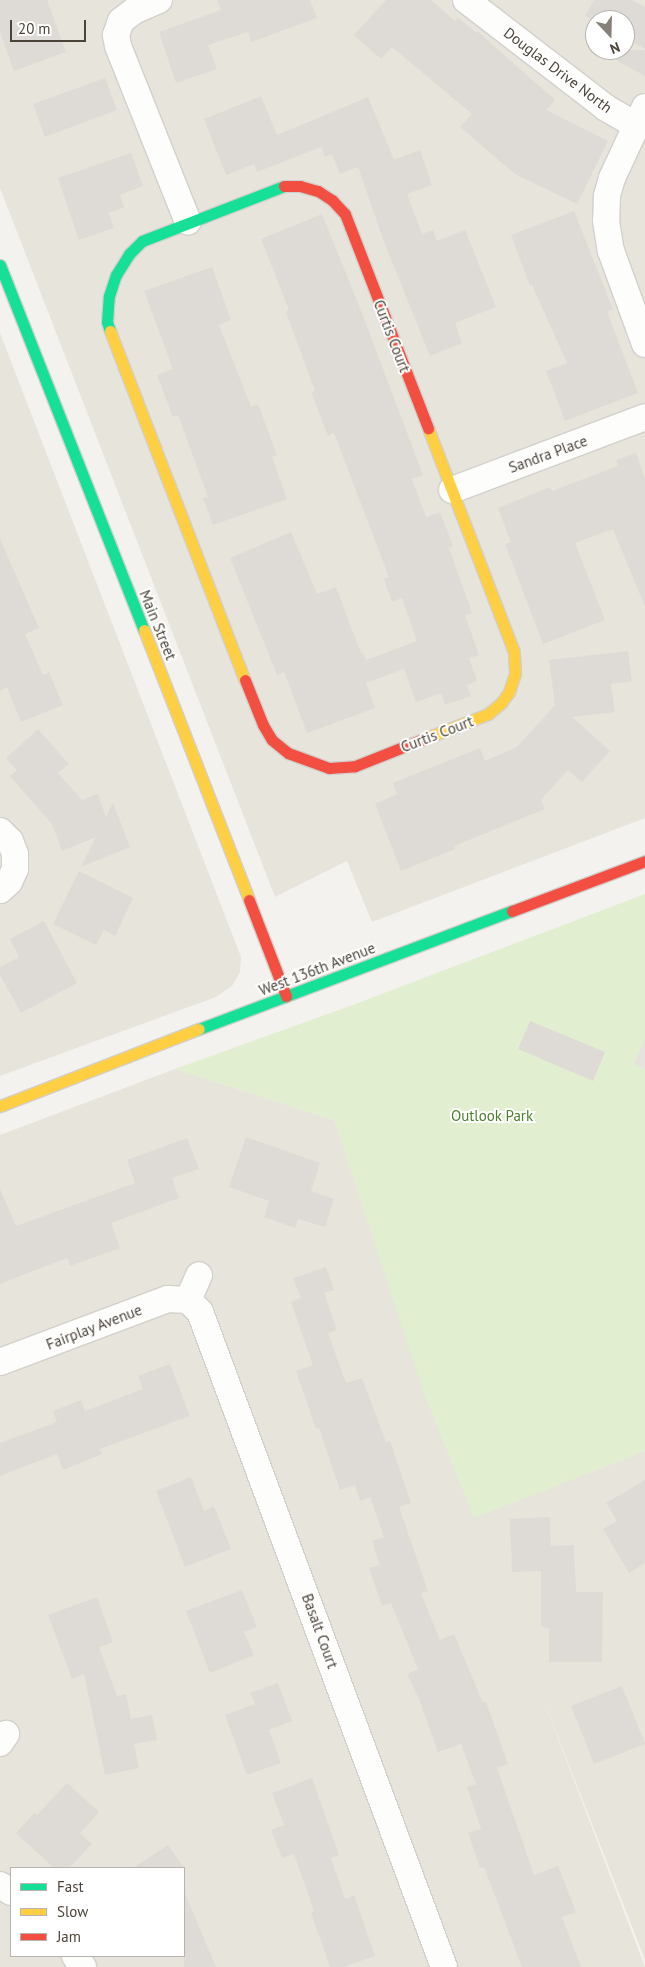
<!DOCTYPE html>
<style>
body{margin:0}
#map{position:relative;width:645px;height:1967px;overflow:hidden;background:#f4f2ee;font-family:"PT Sans",sans-serif}
div>[style]{position:absolute}
.residential>*{inset:0;background:#e7e4dc}
.green>*{inset:0;background:#e1eecf}
.parking>*{inset:0;background:#e6e3df}
.building>*{inset:0;background:#dedbd6}
.roads{filter:drop-shadow(1px 0 #d2d0cb) drop-shadow(-1px 0 #d2d0cb) drop-shadow(0 1px #d2d0cb) drop-shadow(0 -1px #d2d0cb)}
.street>*{height:26px;margin:-13px;padding:0 13px;transform-origin:13px;border-radius:13px;background:#fdfdfc}
.fast>*{height:11px;margin:-5.5px;padding:0 5.5px;transform-origin:5.5px;border-radius:5.5px;background:#16e098}
.slow>*{height:11px;margin:-5.5px;padding:0 5.5px;transform-origin:5.5px;border-radius:5.5px;background:#ffcf43}
.jam>*{height:11px;margin:-5.5px;padding:0 5.5px;transform-origin:5.5px;border-radius:5.5px;background:#f24e42}
span{translate:-50% -50%;white-space:nowrap;text-align:center;line-height:1.15;-webkit-text-stroke:4px #fff;paint-order:stroke}
.street-label{font-size:15px;color:#4b4439}
.park-label{font-size:15px;color:#4a7f2a}
.legend{position:absolute;left:10px;top:1867px;width:175px;height:90px;box-sizing:border-box;background:#fff;border:1px solid #b7b4b0;margin:0;padding:6px 9px;list-style:none;font-size:15px;color:#4b4439}
.legend li{display:flex;align-items:center;gap:10px;height:25px}
.legend b{width:25px;border:1px solid #b7b4b0}
.north{position:absolute;left:585px;top:10px;width:50px;height:50px;box-sizing:border-box;background:#fff;border:1px solid #b7b4b0;border-radius:50%;rotate:159deg;font-size:14px;font-weight:700;line-height:20px;text-align:center;color:#4b4439}
.north::after{content:'';display:block;margin:auto;width:18px;height:22px;background:#868178;clip-path:polygon(50% 0,100% 100%,50% 72%,0 100%)}
.scale{position:absolute;left:10px;top:20px;width:76px;height:22px;box-sizing:border-box;border:2px solid #4b4439;border-top:0;padding-left:6px;font-size:15px;line-height:18px;white-space:nowrap;color:#4b4439;-webkit-text-stroke:4px #fff;paint-order:stroke}
</style>
<div id="map">
<div class="residential">
<div style="clip-path:polygon(evenodd,0 0,645px 0,645px 818px,372px 922px,347px 861px,275px 897px,0 188px,0 0,595px 20px,625px 20px,625px 50px,595px 50px,595px 20px)"></div>
<div style="clip-path:polygon(0 333px,241px 957px,240px 972px,232px 986px,216px 997px,0 1076px)"></div>
<div style="clip-path:polygon(evenodd,175px 1069px,334px 1120px,474px 1517px,645px 1451px,645px 1960px,537px 1683px,645px 1967px,0 1967px,0 1135px,175px 1069px,11px 1868px,184px 1868px,184px 1956px,11px 1956px,11px 1868px)"></div>
</div>
<div class="green">
<div style="clip-path:polygon(645px 894px,645px 1451px,474px 1518px,423px 1391px,334px 1120px,175px 1069px,350px 1006px)"></div>
</div>
<div class="parking">
<div style="clip-path:polygon(645px 1039px,645px 1069px,634px 1064px)"></div>
</div>
<div class="building">
<div style="clip-path:polygon(0 0,47px 0,66px 52px,14px 71px,0 32px)"></div>
<div style="clip-path:polygon(217px 0,310px 0,317px 18px,251px 42px,248px 32px,208px 45px,217px 69px,176px 83px,159px 32px,221px 10px)"></div>
<div style="clip-path:polygon(386px 0,431px 0,455px 21px,458px 18px,476px 32px,477px 31px,555px 100px,546px 110px,608px 141px,577px 204px,515px 174px,460px 127px,472px 114px,392px 47px,381px 59px,354px 35px)"></div>
<div style="clip-path:polygon(594px 0,632px 0,645px 7px,645px 49px,625px 38px,625px 20px,595px 21px,585px 16px)"></div>
<div style="clip-path:polygon(598px 50px,645px 50px,645px 76px)"></div>
<div style="clip-path:polygon(105px 78px,117px 110px,45px 137px,33px 104px)"></div>
<div style="clip-path:polygon(261px 96px,277px 135px,368px 97px,394px 160px,420px 150px,432px 185px,407px 194px,422px 234px,433px 230px,437px 241px,465px 230px,496px 307px,455px 323px,462px 343px,430px 356px,383px 239px,358px 167px,340px 174px,332px 154px,325px 157px,321px 147px,257px 172px,254px 164px,226px 175px,204px 119px)"></div>
<div style="clip-path:polygon(131px 153px,143px 186px,120px 195px,124px 207px,109px 213px,114px 228px,79px 240px,58px 178px)"></div>
<div style="clip-path:polygon(574px 211px,613px 309px,607px 312px,638px 393px,565px 421px,546px 371px,567px 363px,532px 285px,530px 286px,511px 235px)"></div>
<div style="clip-path:polygon(322px 214px,360px 308px,423px 475px,412px 479px,426px 517px,440px 512px,453px 546px,449px 548px,472px 613px,465px 615px,479px 655px,469px 658px,477px 681px,467px 685px,471px 696px,445px 705px,441px 693px,416px 702px,404px 669px,366px 683px,375px 708px,307px 733px,284px 672px,277px 675px,230px 558px,291px 532px,317px 594px,336px 587px,361px 653px,363px 653px,366px 660px,417px 641px,402px 598px,392px 602px,384px 579px,389px 577px,334px 433px,328px 436px,311px 392px,315px 391px,286px 312px,289px 310px,261px 239px)"></div>
<div style="clip-path:polygon(212px 267px,231px 320px,219px 325px,251px 407px,258px 404px,277px 455px,272px 457px,287px 499px,213px 525px,203px 498px,208px 497px,178px 415px,173px 417px,157px 375px,173px 369px,144px 291px)"></div>
<div style="clip-path:polygon(636px 453px,645px 478px,645px 607px,613px 529px,575px 543px,605px 620px,543px 644px,505px 544px,511px 542px,498px 508px,550px 487px,552px 491px,618px 466px,616px 460px)"></div>
<div style="clip-path:polygon(0 539px,39px 628px,25px 634px,43px 675px,49px 672px,63px 705px,21px 722px,7px 687px,0 691px)"></div>
<div style="clip-path:polygon(628px 651px,632px 681px,611px 684px,615px 712px,572px 717px,610px 751px,582px 782px,568px 770px,541px 800px,545px 809px,454px 846px,455px 849px,401px 871px,375px 804px,397px 794px,393px 783px,480px 748px,485px 761px,517px 747px,555px 705px,549px 660px)"></div>
<div style="clip-path:polygon(38px 729px,69px 764px,58px 773px,82px 800px,98px 794px,106px 817px,113px 803px,130px 847px,81px 867px,96px 837px,62px 851px,52px 824px,10px 776px,17px 770px,6px 758px)"></div>
<div style="clip-path:polygon(79px 871px,133px 898px,115px 936px,104px 930px,96px 945px,53px 924px)"></div>
<div style="clip-path:polygon(44px 921px,77px 983px,21px 1013px,0 975px,0 967px,19px 957px,10px 939px)"></div>
<div style="clip-path:polygon(530px 1021px,605px 1052px,593px 1081px,518px 1049px)"></div>
<div style="clip-path:polygon(246px 1137px,320px 1163px,311px 1191px,334px 1199px,325px 1227px,298px 1219px,295px 1228px,264px 1217px,269px 1201px,229px 1187px)"></div>
<div style="clip-path:polygon(187px 1138px,199px 1169px,172px 1178px,179px 1198px,111px 1223px,120px 1248px,70px 1266px,67px 1258px,0 1284px,0 1189px,16px 1226px,135px 1183px,127px 1160px)"></div>
<div style="clip-path:polygon(326px 1267px,334px 1290px,324px 1293px,337px 1330px,328px 1333px,346px 1383px,362px 1378px,386px 1442px,390px 1441px,411px 1503px,399px 1507px,428px 1591px,421px 1593px,440px 1640px,454px 1634px,483px 1703px,486px 1702px,508px 1764px,497px 1768px,534px 1875px,558px 1866px,576px 1912px,562px 1917px,581px 1967px,522px 1967px,484px 1867px,480px 1868px,468px 1833px,481px 1829px,467px 1787px,476px 1784px,461px 1744px,438px 1752px,419px 1699px,407px 1674px,418px 1669px,391px 1603px,382px 1606px,369px 1568px,380px 1565px,372px 1541px,384px 1537px,370px 1497px,360px 1501px,355px 1485px,340px 1490px,319px 1428px,316px 1429px,296px 1371px,313px 1365px,291px 1302px,301px 1298px,293px 1278px)"></div>
<div style="clip-path:polygon(170px 1364px,190px 1416px,100px 1449px,102px 1454px,63px 1470px,57px 1454px,0 1476px,0 1443px,57px 1422px,53px 1411px,81px 1400px,85px 1411px,143px 1389px,138px 1376px)"></div>
<div style="clip-path:polygon(191px 1477px,204px 1511px,214px 1506px,231px 1549px,185px 1567px,156px 1491px)"></div>
<div style="clip-path:polygon(645px 1480px,645px 1563px,629px 1573px,603px 1529px,617px 1521px,606px 1503px)"></div>
<div style="clip-path:polygon(550px 1517px,551px 1546px,574px 1545px,576px 1592px,603px 1592px,602px 1662px,549px 1662px,549px 1628px,541px 1627px,541px 1571px,512px 1572px,510px 1519px)"></div>
<div style="clip-path:polygon(242px 1590px,257px 1627px,244px 1632px,254px 1655px,210px 1673px,186px 1611px)"></div>
<div style="clip-path:polygon(97px 1597px,113px 1642px,99px 1647px,117px 1696px,126px 1694px,131px 1719px,152px 1715px,157px 1740px,134px 1744px,139px 1768px,105px 1775px,84px 1674px,72px 1679px,48px 1615px)"></div>
<div style="clip-path:polygon(278px 1683px,292px 1721px,269px 1730px,281px 1763px,247px 1775px,225px 1715px,255px 1704px,250px 1693px)"></div>
<div style="clip-path:polygon(622px 1686px,645px 1744px,594px 1764px,571px 1706px)"></div>
<div style="clip-path:polygon(312px 1778px,339px 1855px,331px 1858px,345px 1899px,354px 1895px,375px 1956px,343px 1967px,330px 1967px,311px 1913px,314px 1911px,294px 1854px,282px 1858px,271px 1830px,284px 1825px,272px 1793px)"></div>
<div style="clip-path:polygon(67px 1783px,99px 1812px,80px 1833px,92px 1844px,69px 1868px,54px 1868px,16px 1833px,34px 1813px,37px 1815px)"></div>
<div style="clip-path:polygon(168px 1845px,184px 1868px,133px 1868px)"></div>
<div style="clip-path:polygon(184px 1891px,216px 1967px,184px 1967px)"></div>
</div>
<div class="roads">
<div class="street">
<div style="left:159px;top:0;width:26px;rotate:157deg"></div>
<div style="left:135px;top:10px;width:18px;rotate:142deg"></div>
<div style="left:121px;top:21px;width:15px;rotate:110deg"></div>
<div style="left:116px;top:35px;width:11px;rotate:80deg"></div>
<div style="left:118px;top:46px;width:189px;rotate:68.3deg"></div>
<div style="left:466px;top:0;width:177px;rotate:37.6deg"></div>
<div style="left:606px;top:108px;width:34px;rotate:30deg"></div>
<div style="left:645px;top:107px;width:78px;rotate:114.9deg"></div>
<div style="left:612px;top:178px;width:19px;rotate:106deg"></div>
<div style="left:607px;top:196px;width:25px;rotate:92deg"></div>
<div style="left:606px;top:221px;width:30px;rotate:81deg"></div>
<div style="left:611px;top:251px;width:99px;rotate:69.9deg"></div>
<div style="left:452px;top:490px;width:206px;rotate:-20.7deg"></div>
<div style="left:0;top:831px;width:14px;rotate:45deg"></div>
<div style="left:10px;top:841px;width:14px;rotate:69deg"></div>
<div style="left:15px;top:854px;width:15px;rotate:90deg"></div>
<div style="left:15px;top:869px;width:14px;rotate:115deg"></div>
<div style="left:9px;top:882px;width:12px;rotate:138deg"></div>
<div style="left:188px;top:1300px;width:27px;rotate:-66deg"></div>
<div style="left:0;top:1362px;width:179px;rotate:-20.6deg"></div>
<div style="left:168px;top:1299px;width:20px;rotate:3deg"></div>
<div style="left:188px;top:1300px;width:17px;rotate:45deg"></div>
<div style="left:200px;top:1312px;width:699px;rotate:69.57deg"></div>
<div style="left:0;top:1743px;width:11px;rotate:-56deg"></div>
<div style="left:0;top:1885px;width:13px;rotate:32deg"></div>
<div style="left:75px;top:1956px;width:14px;rotate:54deg"></div>
</div>
<div class="fast">
<div style="left:0;top:265px;width:392px;rotate:68.5deg"></div>
<div style="left:110px;top:331px;width:9px;rotate:-108deg"></div>
<div style="left:107px;top:322px;width:26px;rotate:-86deg"></div>
<div style="left:109px;top:296px;width:22px;rotate:-72deg"></div>
<div style="left:116px;top:275px;width:25px;rotate:-58deg"></div>
<div style="left:129px;top:254px;width:18px;rotate:-45deg"></div>
<div style="left:142px;top:241px;width:152px;rotate:-21.2deg"></div>
<div style="left:199px;top:1029px;width:335px;rotate:-20.7deg"></div>
</div>
<div class="slow">
<div style="left:110px;top:331px;width:374px;rotate:68.9deg"></div>
<div style="left:144px;top:630px;width:290px;rotate:68.7deg"></div>
<div style="left:421px;top:740px;width:72px;rotate:-21.2deg"></div>
<div style="left:488px;top:714px;width:17px;rotate:-40deg"></div>
<div style="left:501px;top:703px;width:14px;rotate:-54deg"></div>
<div style="left:509px;top:692px;width:20px;rotate:-72deg"></div>
<div style="left:515px;top:673px;width:21px;rotate:-93deg"></div>
<div style="left:514px;top:652px;width:240px;rotate:-111deg"></div>
<div style="left:0;top:1106px;width:213px;rotate:-21.2deg"></div>
</div>
<div class="jam">
<div style="left:284px;top:186px;width:16px"></div>
<div style="left:300px;top:186px;width:19px;rotate:16deg"></div>
<div style="left:318px;top:191px;width:17px;rotate:33deg"></div>
<div style="left:332px;top:200px;width:19px;rotate:47deg"></div>
<div style="left:345px;top:214px;width:230px;rotate:68.8deg"></div>
<div style="left:245px;top:680px;width:48px;rotate:68.2deg"></div>
<div style="left:263px;top:725px;width:17px;rotate:59deg"></div>
<div style="left:272px;top:740px;width:21px;rotate:39deg"></div>
<div style="left:288px;top:753px;width:44px;rotate:20.1deg"></div>
<div style="left:329px;top:768px;width:26px;rotate:-4deg"></div>
<div style="left:355px;top:766px;width:71px;rotate:-21.5deg"></div>
<div style="left:249px;top:900px;width:103px;rotate:68.9deg"></div>
<div style="left:512px;top:911px;width:142px;rotate:-20.6deg"></div>
</div>
</div>
<div class="street-label">
<span style="left:558px;top:70px;rotate:37deg">Douglas Drive North</span>
<span style="left:392px;top:336px;rotate:69deg">Curtis Court</span>
<span style="left:548px;top:454px;rotate:-20deg">Sandra Place</span>
<span style="left:158px;top:625px;rotate:68deg">Main Street</span>
<span style="left:437px;top:734px;rotate:-21deg">Curtis Court</span>
<span style="left:317px;top:969px;rotate:-21deg">West 136th Avenue</span>
<span style="left:94px;top:1327px;rotate:-21deg">Fairplay Avenue</span>
<span style="left:320px;top:1631px;rotate:70deg">Basalt Court</span>
</div>
<div class="park-label">
<span style="left:492px;top:1116px">Outlook Park</span>
</div>
<ul class="legend">
<li><b style="height:6px;background:#16e098"></b>Fast</li>
<li><b style="height:6px;background:#ffcf43"></b>Slow</li>
<li><b style="height:6px;background:#f24e42"></b>Jam</li>
</ul>
<div class="north">N</div>
<div class="scale">20 m</div>
</div>
